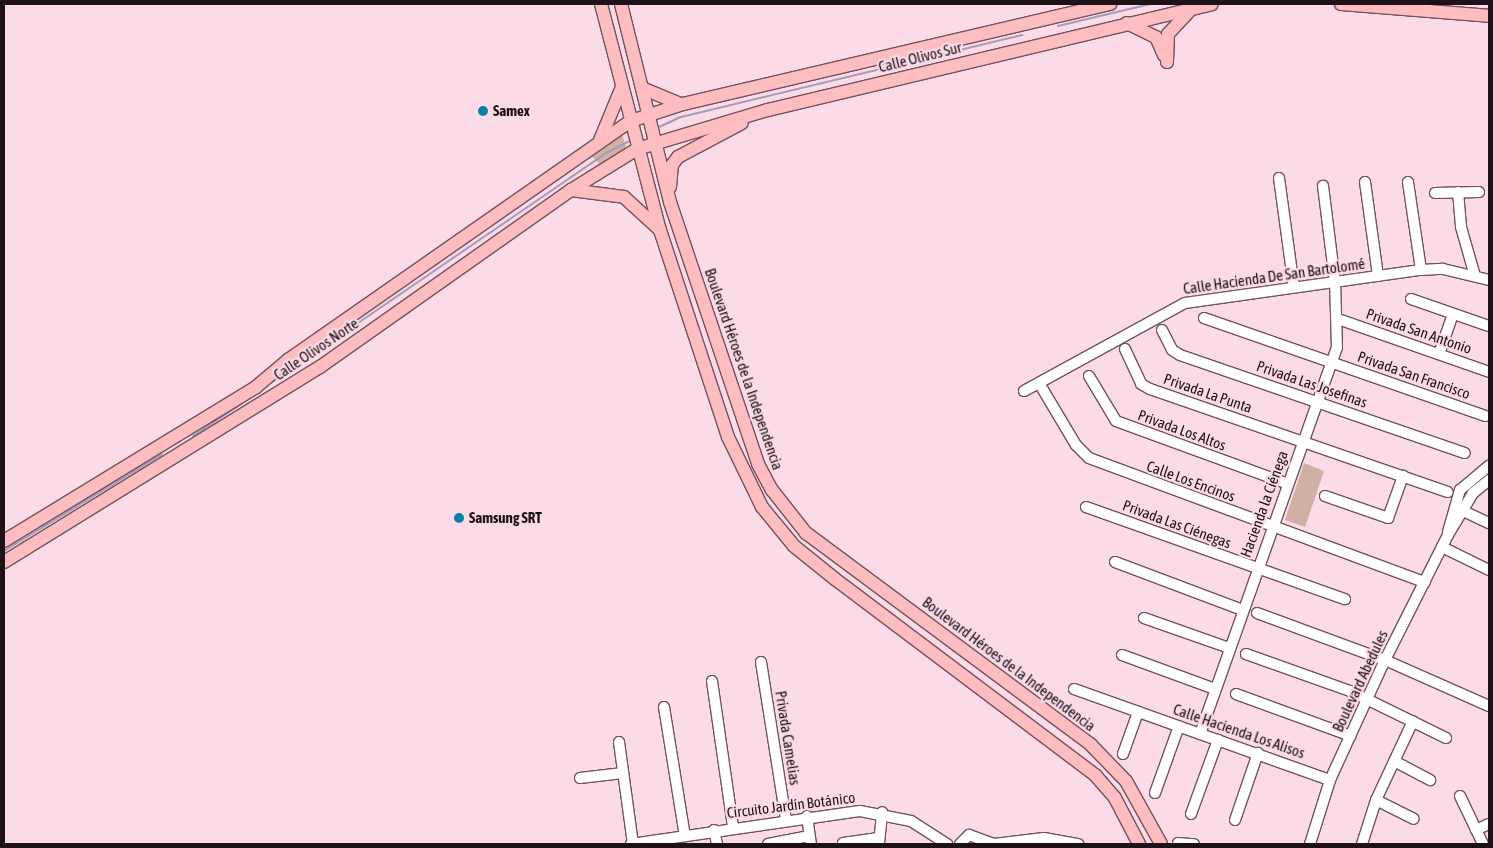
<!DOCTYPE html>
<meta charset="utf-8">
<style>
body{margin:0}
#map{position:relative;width:1493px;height:848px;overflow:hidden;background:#fbdbe8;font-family:"Asap Condensed",sans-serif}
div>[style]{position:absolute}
.green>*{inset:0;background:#d0b0a5}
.stream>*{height:2px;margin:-1px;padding:0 1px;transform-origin:1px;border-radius:1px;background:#a69bb9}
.roads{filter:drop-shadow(1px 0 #72525f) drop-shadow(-1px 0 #72525f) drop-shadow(0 1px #72525f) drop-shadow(0 -1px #72525f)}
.minor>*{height:10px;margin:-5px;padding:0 5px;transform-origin:5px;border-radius:5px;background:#fff}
.major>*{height:12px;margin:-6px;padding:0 6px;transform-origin:6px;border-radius:6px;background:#febdc1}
.dots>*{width:14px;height:14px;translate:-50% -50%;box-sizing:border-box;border:2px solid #fbdbe8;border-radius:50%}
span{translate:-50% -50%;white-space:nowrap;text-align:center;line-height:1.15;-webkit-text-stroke:4.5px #fbdbe8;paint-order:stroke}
.street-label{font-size:15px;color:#1e1117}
.poi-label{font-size:15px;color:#1e1117;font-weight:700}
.left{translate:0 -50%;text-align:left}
.frame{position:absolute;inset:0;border:5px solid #1e1117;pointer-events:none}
</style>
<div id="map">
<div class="green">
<div style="clip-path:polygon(622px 134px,627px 150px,601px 166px,590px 154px)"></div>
<div style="clip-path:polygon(1304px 463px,1324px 471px,1305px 527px,1285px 520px)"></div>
</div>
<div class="stream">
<div style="left:1058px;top:26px;width:95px;rotate:-13.4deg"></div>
<div style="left:657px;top:128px;width:26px;rotate:-25deg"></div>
<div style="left:681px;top:117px;width:351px;rotate:-13.5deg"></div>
<div style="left:269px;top:384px;width:409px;rotate:-34.4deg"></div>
<div style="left:606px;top:153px;width:29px;rotate:-27deg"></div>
<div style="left:193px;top:436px;width:58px;rotate:-33.7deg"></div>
<div style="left:4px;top:551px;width:185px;rotate:-31.5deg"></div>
</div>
<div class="roads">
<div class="minor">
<div style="left:1279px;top:178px;width:110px;rotate:82.2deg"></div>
<div style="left:1365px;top:182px;width:95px;rotate:82.1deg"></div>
<div style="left:1408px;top:182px;width:89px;rotate:81.6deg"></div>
<div style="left:1458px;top:192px;width:35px;rotate:85deg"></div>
<div style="left:1461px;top:227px;width:51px;rotate:74.1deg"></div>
<div style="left:1435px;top:193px;width:44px;rotate:-1.3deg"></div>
<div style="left:1411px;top:299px;width:83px;rotate:19.1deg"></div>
<div style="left:1204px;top:318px;width:298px;rotate:19.2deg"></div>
<div style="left:1338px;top:319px;width:160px;rotate:19.3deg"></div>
<div style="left:1162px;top:330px;width:22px;rotate:63deg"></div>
<div style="left:1172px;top:350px;width:9px;rotate:32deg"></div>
<div style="left:1180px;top:355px;width:301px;rotate:19deg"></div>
<div style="left:1125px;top:349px;width:38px;rotate:65deg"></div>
<div style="left:1141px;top:384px;width:10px;rotate:29deg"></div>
<div style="left:1150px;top:389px;width:315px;rotate:19.1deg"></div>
<div style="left:1439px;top:354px;width:42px;rotate:-70.7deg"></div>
<div style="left:1089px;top:376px;width:52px;rotate:59deg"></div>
<div style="left:1116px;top:421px;width:183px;rotate:20.1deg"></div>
<div style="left:1039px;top:383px;width:72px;rotate:59.2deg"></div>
<div style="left:1076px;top:445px;width:18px;rotate:45deg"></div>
<div style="left:1089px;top:458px;width:358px;rotate:20.3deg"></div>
<div style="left:1024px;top:391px;width:183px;rotate:-28.7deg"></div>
<div style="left:1185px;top:303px;width:238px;rotate:-8deg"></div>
<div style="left:1421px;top:270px;width:22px;rotate:-3deg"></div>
<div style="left:1443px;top:269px;width:47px;rotate:13.4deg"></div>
<div style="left:1325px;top:496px;width:67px;rotate:19.2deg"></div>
<div style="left:1388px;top:518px;width:45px;rotate:-70.3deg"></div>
<div style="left:1086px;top:507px;width:275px;rotate:19.6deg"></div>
<div style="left:1461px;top:510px;width:31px;rotate:25deg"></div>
<div style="left:1448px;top:532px;width:44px;rotate:-74.1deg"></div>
<div style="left:1460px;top:490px;width:38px;rotate:-40deg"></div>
<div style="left:1442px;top:547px;width:52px;rotate:26.1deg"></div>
<div style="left:1115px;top:562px;width:137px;rotate:20.6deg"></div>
<div style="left:1257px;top:613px;width:136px;rotate:20.2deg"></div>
<div style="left:1385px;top:660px;width:114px;rotate:23.9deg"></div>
<div style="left:1144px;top:618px;width:90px;rotate:19.4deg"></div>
<div style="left:1246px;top:654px;width:110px;rotate:19.6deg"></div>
<div style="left:1350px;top:691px;width:107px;rotate:26.1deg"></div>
<div style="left:1122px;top:655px;width:99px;rotate:20.1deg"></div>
<div style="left:761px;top:662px;width:159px;rotate:81deg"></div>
<div style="left:712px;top:681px;width:148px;rotate:81.8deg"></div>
<div style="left:1074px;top:689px;width:272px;rotate:19.6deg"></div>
<div style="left:1236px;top:694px;width:122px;rotate:20.1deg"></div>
<div style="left:664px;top:707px;width:131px;rotate:80.8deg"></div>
<div style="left:1200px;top:734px;width:410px;rotate:-70.5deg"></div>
<div style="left:1337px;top:348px;width:66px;rotate:-91.7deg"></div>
<div style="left:1335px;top:282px;width:97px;rotate:-97.1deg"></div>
<div style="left:619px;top:742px;width:103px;rotate:82.2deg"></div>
<div style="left:1123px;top:754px;width:45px;rotate:-70.3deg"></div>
<div style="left:1394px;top:761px;width:41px;rotate:27.8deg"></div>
<div style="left:580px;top:778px;width:43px;rotate:-6.6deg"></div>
<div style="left:1155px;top:793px;width:71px;rotate:-70.3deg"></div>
<div style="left:1460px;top:796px;width:53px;rotate:64.4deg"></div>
<div style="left:1376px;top:800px;width:42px;rotate:26.6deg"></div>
<div style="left:1191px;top:814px;width:79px;rotate:-70deg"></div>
<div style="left:807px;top:816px;width:28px;rotate:82deg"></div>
<div style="left:1235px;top:820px;width:71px;rotate:-71.1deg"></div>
<div style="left:714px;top:830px;width:14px;rotate:78deg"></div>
<div style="left:1476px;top:830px;width:14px;rotate:-25deg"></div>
<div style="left:843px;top:843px;width:36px;rotate:-8deg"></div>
<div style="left:879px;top:843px;width:31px;rotate:-84deg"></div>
<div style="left:1178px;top:843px;width:16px;rotate:4deg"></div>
<div style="left:631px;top:844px;width:231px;rotate:-8.2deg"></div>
<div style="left:860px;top:811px;width:52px;rotate:11.1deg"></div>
<div style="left:911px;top:821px;width:43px;rotate:32.6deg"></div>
<div style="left:768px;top:844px;width:42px;rotate:-11deg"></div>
<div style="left:960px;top:844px;width:13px;rotate:-45deg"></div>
<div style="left:969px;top:835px;width:27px;rotate:20deg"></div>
<div style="left:994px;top:844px;width:50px;rotate:-6.8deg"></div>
<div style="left:1044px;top:838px;width:35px;rotate:10deg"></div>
<div style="left:1310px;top:844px;width:67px;rotate:-72.6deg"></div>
<div style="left:1330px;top:780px;width:132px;rotate:-65.4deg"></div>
<div style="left:1385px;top:660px;width:140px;rotate:-63.3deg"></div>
<div style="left:1448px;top:535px;width:49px;rotate:-59.2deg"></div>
<div style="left:1473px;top:493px;width:21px;rotate:-39deg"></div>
<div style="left:1362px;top:844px;width:46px;rotate:-72.3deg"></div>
<div style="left:1376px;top:800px;width:87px;rotate:-64.9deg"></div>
</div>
<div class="major">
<div style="left:601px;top:4px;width:234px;rotate:75.4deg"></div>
<div style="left:660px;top:230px;width:218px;rotate:71.8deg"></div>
<div style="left:728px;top:437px;width:78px;rotate:64.1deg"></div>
<div style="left:762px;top:507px;width:50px;rotate:50.6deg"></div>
<div style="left:794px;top:546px;width:53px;rotate:38.8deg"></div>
<div style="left:835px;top:579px;width:327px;rotate:37deg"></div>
<div style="left:1096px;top:776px;width:29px;rotate:49deg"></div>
<div style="left:1115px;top:798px;width:52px;rotate:62.4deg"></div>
<div style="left:621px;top:4px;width:204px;rotate:76.1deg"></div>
<div style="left:670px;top:202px;width:276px;rotate:71.4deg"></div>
<div style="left:758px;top:464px;width:30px;rotate:62deg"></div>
<div style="left:772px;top:490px;width:55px;rotate:51.7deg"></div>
<div style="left:806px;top:533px;width:355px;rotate:36.6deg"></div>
<div style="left:1091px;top:745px;width:50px;rotate:45.8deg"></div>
<div style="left:1126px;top:781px;width:72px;rotate:60.9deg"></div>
<div style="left:1341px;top:4px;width:148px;rotate:4.6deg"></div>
<div style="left:1127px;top:23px;width:32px;rotate:26deg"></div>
<div style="left:1156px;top:37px;width:20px;rotate:66deg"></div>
<div style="left:1167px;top:62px;width:28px;rotate:-88deg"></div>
<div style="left:1168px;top:34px;width:35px;rotate:-47deg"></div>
<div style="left:642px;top:88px;width:41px;rotate:22.8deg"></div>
<div style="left:600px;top:140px;width:57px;rotate:-67.5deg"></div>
<div style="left:670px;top:187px;width:22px;rotate:-85deg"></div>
<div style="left:672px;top:165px;width:10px;rotate:-53deg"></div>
<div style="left:678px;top:157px;width:72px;rotate:-28deg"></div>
<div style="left:571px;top:190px;width:53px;rotate:7.5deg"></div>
<div style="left:624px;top:197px;width:46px;rotate:42.4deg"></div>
<div style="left:4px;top:541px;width:295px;rotate:-31.4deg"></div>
<div style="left:256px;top:387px;width:42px;rotate:-40.2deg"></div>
<div style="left:288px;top:360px;width:418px;rotate:-34.9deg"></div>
<div style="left:631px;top:121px;width:55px;rotate:-18.1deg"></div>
<div style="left:683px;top:104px;width:439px;rotate:-13.2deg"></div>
<div style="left:4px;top:562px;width:371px;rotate:-31.7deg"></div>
<div style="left:320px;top:367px;width:307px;rotate:-35.2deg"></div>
<div style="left:571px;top:190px;width:78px;rotate:-31.8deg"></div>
<div style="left:637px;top:149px;width:137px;rotate:-16.6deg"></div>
<div style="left:768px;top:110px;width:456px;rotate:-13.4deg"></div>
</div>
</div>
<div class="dots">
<div style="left:483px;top:111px;background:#0680a6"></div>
<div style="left:459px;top:518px;background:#0680a6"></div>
</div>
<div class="street-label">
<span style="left:920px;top:57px;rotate:-14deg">Calle Olivos Sur</span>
<span style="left:1274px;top:276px;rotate:-8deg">Calle Hacienda De San Bartolomé</span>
<span style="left:1419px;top:331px;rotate:19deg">Privada San Antonio</span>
<span style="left:316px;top:349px;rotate:-34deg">Calle Olivos Norte</span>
<span style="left:744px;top:369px;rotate:71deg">Boulevard Héroes de la Independencia</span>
<span style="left:1414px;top:375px;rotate:19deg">Privada San Francisco</span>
<span style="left:1312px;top:384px;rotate:19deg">Privada Las Josefinas</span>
<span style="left:1208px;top:393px;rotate:19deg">Privada La Punta</span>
<span style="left:1182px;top:430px;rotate:20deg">Privada Los Altos</span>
<span style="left:1191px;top:481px;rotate:20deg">Calle Los Encinos</span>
<span style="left:1264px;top:504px;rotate:-70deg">Hacienda la Ciénega</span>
<span style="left:1177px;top:524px;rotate:20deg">Privada Las Ciénegas</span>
<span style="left:1009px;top:664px;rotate:37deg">Boulevard Héroes de la Independencia</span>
<span style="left:1360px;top:681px;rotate:-65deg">Boulevard Abedules</span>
<span style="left:1239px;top:731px;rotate:19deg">Calle Hacienda Los Alisos</span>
<span style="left:788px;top:738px;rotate:81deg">Privada Camelias</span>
<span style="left:791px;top:805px;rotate:-7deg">Circuito Jardín Botánico</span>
</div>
<div class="poi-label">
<span class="left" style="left:493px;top:111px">Samex</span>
<span class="left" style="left:469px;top:518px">Samsung SRT</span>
</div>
<div class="frame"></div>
</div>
